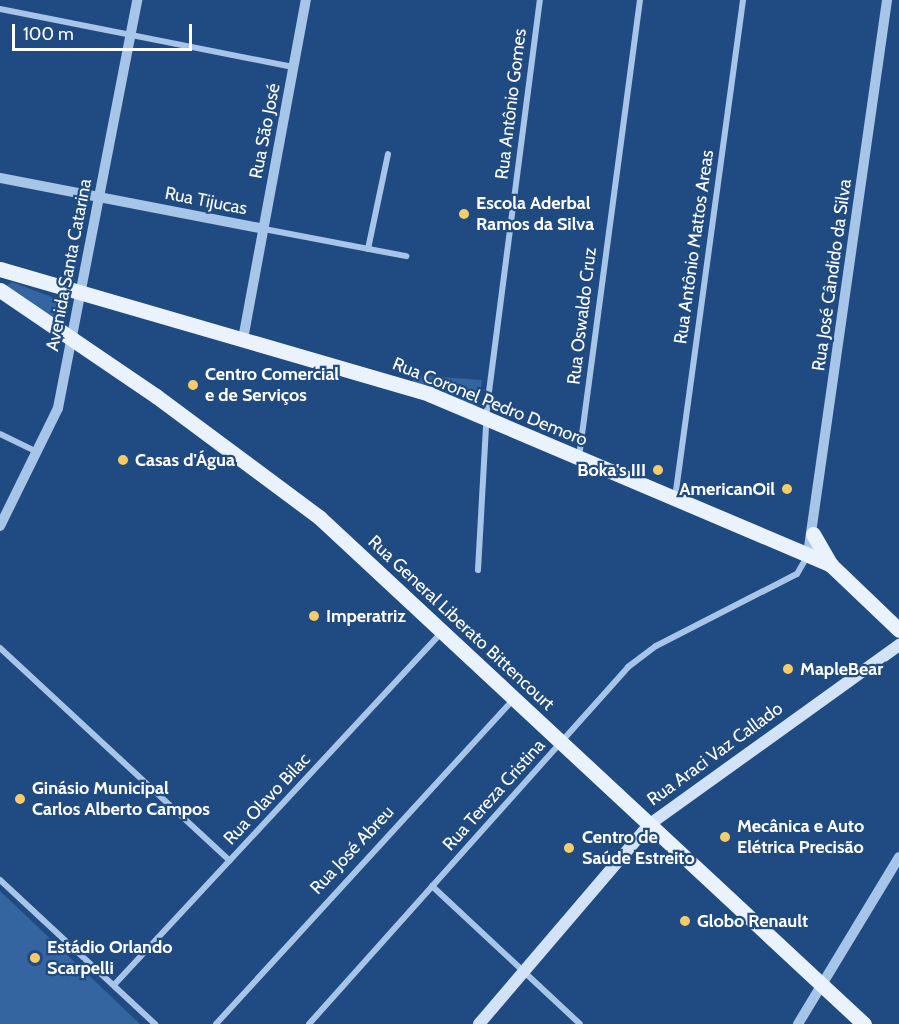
<!DOCTYPE html>
<meta charset="utf-8">
<style>
body{margin:0}
#map{position:relative;width:899px;height:1024px;overflow:hidden;background:#204b82;font-family:Cabin,sans-serif}
div>[style]{position:absolute}
.green>*{inset:0;background:#3465a0}
.minor>*{height:6px;margin:-3px;padding:0 3px;transform-origin:3px;border-radius:3px;background:#a7c5e8}
.tertiary>*{height:10px;margin:-5px;padding:0 5px;transform-origin:5px;border-radius:5px;background:#a7c5e8}
.secondary>*{height:12px;margin:-6px;padding:0 6px;transform-origin:6px;border-radius:6px;background:#d2e2f7}
.primary>*{height:15px;margin:-7.5px;padding:0 7.5px;transform-origin:7.5px;border-radius:7.5px;background:#eaf2fe}
.dots>*{width:16px;height:16px;translate:-50% -50%;box-sizing:border-box;border:3px solid #204b82;border-radius:50%}
span{translate:-50% -50%;white-space:nowrap;text-align:center;line-height:1.15;-webkit-text-stroke:4.5px #204b82;paint-order:stroke}
.street-label{font-size:18px;color:#fff}
.poi-label{font-size:18px;color:#fff;font-weight:700}
.left{translate:0 -50%;text-align:left}
.right{translate:-100% -50%;text-align:right}
.scale{position:absolute;left:12px;top:24px;width:180px;height:27px;box-sizing:border-box;border:3px solid #fff;border-top:0;padding-left:8px;font-size:18px;line-height:21px;white-space:nowrap;color:#fff;-webkit-text-stroke:4px #204b82;paint-order:stroke}
</style>
<div id="map">
<div class="green">
<div style="clip-path:polygon(12px 282px,60px 300px,66px 309px,64px 321px,60px 324px,4px 287px)"></div>
<div style="clip-path:polygon(414px 375px,482px 380px,478px 407px,412px 383px)"></div>
<div style="clip-path:polygon(0 891px,140px 1024px,0 1024px)"></div>
</div>
<div class="minor">
<div style="left:0;top:9px;width:300px;rotate:11.2deg"></div>
<div style="left:264px;top:229px;width:145px;rotate:10.8deg"></div>
<div style="left:368px;top:249px;width:97px;rotate:-78.1deg"></div>
<div style="left:0;top:434px;width:41px;rotate:25.9deg"></div>
<div style="left:579px;top:457px;width:461px;rotate:-82.4deg"></div>
<div style="left:675px;top:498px;width:503px;rotate:-82.22deg"></div>
<div style="left:478px;top:570px;width:163px;rotate:-86.8deg"></div>
<div style="left:487px;top:407px;width:410px;rotate:-82.6deg"></div>
<div style="left:0;top:648px;width:313px;rotate:42.8deg"></div>
<div style="left:0;top:880px;width:212px;rotate:42.9deg"></div>
<div style="left:432px;top:886px;width:202px;rotate:43deg"></div>
<div style="left:114px;top:985px;width:482px;rotate:-47.1deg"></div>
<div style="left:216px;top:1024px;width:441px;rotate:-47.5deg"></div>
<div style="left:309px;top:1024px;width:479px;rotate:-48.2deg"></div>
<div style="left:628px;top:667px;width:35px;rotate:-37deg"></div>
<div style="left:656px;top:646px;width:158px;rotate:-27.1deg"></div>
<div style="left:797px;top:574px;width:22px;rotate:-60deg"></div>
</div>
<div class="tertiary">
<div style="left:0;top:178px;width:269px;rotate:10.9deg"></div>
<div style="left:243px;top:339px;width:345px;rotate:-79.5deg"></div>
<div style="left:0;top:526px;width:131px;rotate:-63.8deg"></div>
<div style="left:58px;top:408px;width:416px;rotate:-79deg"></div>
<div style="left:808px;top:554px;width:560px;rotate:-81.88deg"></div>
<div style="left:798px;top:1024px;width:195px;rotate:-58.8deg"></div>
</div>
<div class="secondary">
<div style="left:479px;top:1024px;width:263px;rotate:-49.5deg"></div>
<div style="left:650px;top:824px;width:307px;rotate:-35.7deg"></div>
</div>
<div class="primary">
<div style="left:0;top:269px;width:447px;rotate:16.2deg"></div>
<div style="left:429px;top:394px;width:437px;rotate:23deg"></div>
<div style="left:831px;top:565px;width:94px;rotate:43.7deg"></div>
<div style="left:0;top:290px;width:189px;rotate:34.2deg"></div>
<div style="left:156px;top:396px;width:204px;rotate:36.6deg"></div>
<div style="left:320px;top:518px;width:743px;rotate:42.93deg"></div>
<div style="left:813px;top:534px;width:36px;rotate:60deg"></div>
</div>
<div class="dots">
<div style="left:464px;top:214px;background:#f6cc68"></div>
<div style="left:193px;top:385px;background:#f6cc68"></div>
<div style="left:123px;top:460px;background:#f6cc68"></div>
<div style="left:658px;top:470px;background:#f6cc68"></div>
<div style="left:787px;top:489px;background:#f6cc68"></div>
<div style="left:314px;top:616px;background:#f6cc68"></div>
<div style="left:788px;top:669px;background:#f6cc68"></div>
<div style="left:20px;top:799px;background:#f6cc68"></div>
<div style="left:725px;top:837px;background:#f6cc68"></div>
<div style="left:569px;top:848px;background:#f6cc68"></div>
<div style="left:685px;top:921px;background:#f6cc68"></div>
<div style="left:35px;top:958px;background:#f6cc68"></div>
</div>
<div class="street-label">
<span style="left:511px;top:104px;rotate:-83deg">Rua Antônio Gomes</span>
<span style="left:265px;top:131px;rotate:-79deg">Rua São José</span>
<span style="left:206px;top:201px;rotate:11deg">Rua Tijucas</span>
<span style="left:694px;top:247px;rotate:-82deg">Rua Antônio Mattos Areas</span>
<span style="left:69px;top:265px;rotate:-79deg">Avenida Santa Catarina</span>
<span style="left:832px;top:275px;rotate:-82deg">Rua José Cândido da Silva</span>
<span style="left:582px;top:316px;rotate:-83deg">Rua Oswaldo Cruz</span>
<span style="left:490px;top:402px;rotate:22deg">Rua Coronel Pedro Demoro</span>
<span style="left:461px;top:623px;rotate:43deg">Rua General Liberato Bittencourt</span>
<span style="left:715px;top:754px;rotate:-36deg">Rua Araci Vaz Callado</span>
<span style="left:494px;top:795px;rotate:-48deg">Rua Tereza Cristina</span>
<span style="left:267px;top:799px;rotate:-47deg">Rua Olavo Bilac</span>
<span style="left:352px;top:850px;rotate:-47deg">Rua José Abreu</span>
</div>
<div class="poi-label">
<span class="left" style="left:476px;top:214px">Escola Aderbal<br>Ramos da Silva</span>
<span class="left" style="left:205px;top:385px">Centro Comercial<br>e de Serviços</span>
<span class="left" style="left:135px;top:460px">Casas d'Água</span>
<span class="right" style="left:646px;top:470px">Boka's III</span>
<span class="right" style="left:775px;top:489px">AmericanOil</span>
<span class="left" style="left:326px;top:616px">Imperatriz</span>
<span class="left" style="left:800px;top:669px">MapleBear</span>
<span class="left" style="left:32px;top:799px">Ginásio Municipal<br>Carlos Alberto Campos</span>
<span class="left" style="left:737px;top:837px">Mecânica e Auto<br>Elétrica Precisão</span>
<span class="left" style="left:582px;top:848px">Centro de<br>Saúde Estreito</span>
<span class="left" style="left:697px;top:921px">Globo Renault</span>
<span class="left" style="left:47px;top:958px">Estádio Orlando<br>Scarpelli</span>
</div>
<div class="scale">100 m</div>
</div>
